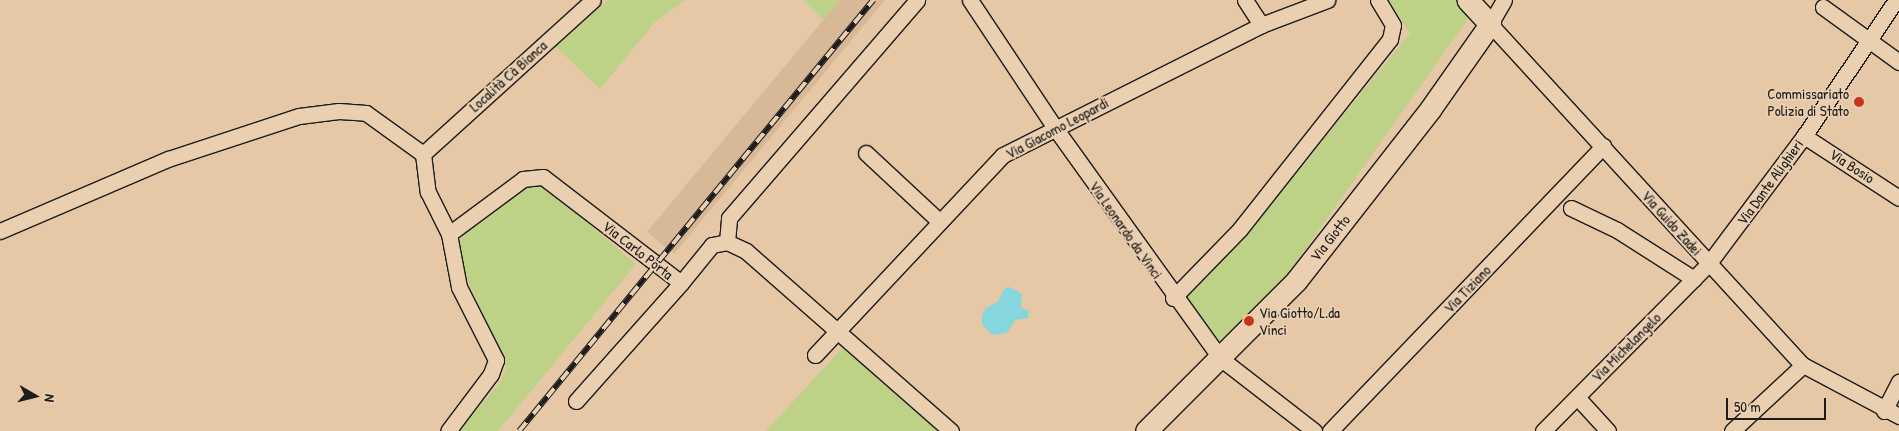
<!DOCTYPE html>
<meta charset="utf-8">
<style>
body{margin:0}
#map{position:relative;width:1899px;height:431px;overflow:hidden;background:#e6c7a6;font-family:"Patrick Hand",sans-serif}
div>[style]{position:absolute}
.built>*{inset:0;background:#d7b897}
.green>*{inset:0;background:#bed287}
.water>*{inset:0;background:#85d6dd}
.roads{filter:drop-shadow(1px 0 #1c1c1c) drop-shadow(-1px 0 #1c1c1c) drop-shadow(0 1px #1c1c1c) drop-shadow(0 -1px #1c1c1c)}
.street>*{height:15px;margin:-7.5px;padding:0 7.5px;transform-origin:7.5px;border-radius:7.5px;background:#eacfb1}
.secondary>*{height:21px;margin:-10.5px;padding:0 10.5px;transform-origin:10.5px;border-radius:10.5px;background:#eacfb1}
.rail>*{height:5.5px;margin-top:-2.75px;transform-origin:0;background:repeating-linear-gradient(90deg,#eacfb1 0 11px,#1c1c1c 0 22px);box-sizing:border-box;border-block:1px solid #1c1c1c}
.dots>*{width:14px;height:14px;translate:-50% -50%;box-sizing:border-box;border:2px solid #eacfb1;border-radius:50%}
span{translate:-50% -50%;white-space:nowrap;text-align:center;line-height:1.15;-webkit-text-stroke:4px #eacfb1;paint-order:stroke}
.street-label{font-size:15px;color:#1c1c1c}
.poi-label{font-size:15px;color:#1c1c1c}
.right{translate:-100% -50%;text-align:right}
.left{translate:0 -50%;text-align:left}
.north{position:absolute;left:10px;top:371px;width:50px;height:50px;-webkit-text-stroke:4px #eacfb1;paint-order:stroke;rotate:98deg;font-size:14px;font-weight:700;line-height:20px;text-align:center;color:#1c1c1c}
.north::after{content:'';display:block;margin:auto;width:18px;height:22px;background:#1c1c1c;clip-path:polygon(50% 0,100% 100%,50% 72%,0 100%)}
.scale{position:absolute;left:1726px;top:398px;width:100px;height:22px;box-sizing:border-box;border:2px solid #1c1c1c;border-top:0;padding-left:6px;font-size:15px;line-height:18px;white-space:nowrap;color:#1c1c1c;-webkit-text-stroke:4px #eacfb1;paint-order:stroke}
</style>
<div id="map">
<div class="built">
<div style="clip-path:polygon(840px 0,885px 0,674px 254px,647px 232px)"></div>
</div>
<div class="green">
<div style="clip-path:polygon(608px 0,685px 0,655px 22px,600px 89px,555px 46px)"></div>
<div style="clip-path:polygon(803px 0,840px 0,823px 20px)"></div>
<div style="clip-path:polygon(1388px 0,1456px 0,1470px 16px,1290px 271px,1220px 341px,1182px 297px,1249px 232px,1410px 33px)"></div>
<div style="clip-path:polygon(534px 184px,545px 187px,636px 264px,498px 431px,458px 431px,500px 383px,506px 367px,461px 266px,459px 246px,465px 230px,522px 186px)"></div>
<div style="clip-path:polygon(843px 347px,938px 431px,766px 431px)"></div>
</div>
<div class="water">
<div style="clip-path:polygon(1010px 287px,1022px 294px,1021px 308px,1029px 311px,1028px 318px,1015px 320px,1007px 333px,992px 335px,982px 324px,982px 315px,986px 308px,998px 302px,1004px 289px)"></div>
</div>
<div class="roads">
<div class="street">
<div style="left:970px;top:0;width:154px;rotate:56.4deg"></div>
<div style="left:1055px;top:128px;width:283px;rotate:54.3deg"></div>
<div style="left:1220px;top:358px;width:119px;rotate:37.8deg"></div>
<div style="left:1245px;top:0;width:30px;rotate:57deg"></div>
<div style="left:1504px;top:0;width:28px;rotate:120deg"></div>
<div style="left:1490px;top:24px;width:463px;rotate:47.5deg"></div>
<div style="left:1803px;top:365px;width:109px;rotate:28deg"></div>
<div style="left:1823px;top:7px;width:94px;rotate:35.9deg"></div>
<div style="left:1804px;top:136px;width:113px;rotate:33.1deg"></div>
<div style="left:866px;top:153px;width:100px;rotate:43deg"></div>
<div style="left:423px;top:154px;width:229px;rotate:-42.2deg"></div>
<div style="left:1571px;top:208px;width:51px;rotate:25.6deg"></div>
<div style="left:1617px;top:230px;width:91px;rotate:32.5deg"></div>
<div style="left:0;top:231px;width:183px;rotate:-23.2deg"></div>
<div style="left:168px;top:159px;width:138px;rotate:-18.2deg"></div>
<div style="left:299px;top:116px;width:40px;rotate:-7.1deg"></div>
<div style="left:339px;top:111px;width:27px;rotate:4deg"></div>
<div style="left:366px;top:113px;width:70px;rotate:35.7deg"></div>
<div style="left:423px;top:154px;width:38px;rotate:83deg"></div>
<div style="left:428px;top:192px;width:47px;rotate:63.4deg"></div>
<div style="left:449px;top:234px;width:54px;rotate:79.3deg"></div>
<div style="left:459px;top:287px;width:82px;rotate:63.1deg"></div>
<div style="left:496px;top:360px;width:15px;rotate:110deg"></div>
<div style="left:491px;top:374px;width:71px;rotate:127deg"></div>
<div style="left:449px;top:234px;width:92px;rotate:-36.6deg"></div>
<div style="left:523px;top:179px;width:20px;rotate:-6deg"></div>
<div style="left:543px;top:177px;width:174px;rotate:37.5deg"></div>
<div style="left:681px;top:283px;width:49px;rotate:-50.8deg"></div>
<div style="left:712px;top:245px;width:15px;rotate:-11deg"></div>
<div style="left:727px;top:242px;width:21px;rotate:25deg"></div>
<div style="left:746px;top:251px;width:273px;rotate:41.3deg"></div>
<div style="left:727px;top:242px;width:24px;rotate:-85deg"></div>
<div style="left:729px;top:218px;width:288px;rotate:-49.2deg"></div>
<div style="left:1173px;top:298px;width:96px;rotate:-45.8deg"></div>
<div style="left:1240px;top:229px;width:242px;rotate:-51.7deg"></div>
<div style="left:1390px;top:39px;width:14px;rotate:-78deg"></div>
<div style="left:1393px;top:25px;width:29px;rotate:-121deg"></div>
<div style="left:815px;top:355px;width:274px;rotate:-46.8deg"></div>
<div style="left:1003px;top:155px;width:289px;rotate:-26.7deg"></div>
<div style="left:1261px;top:25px;width:71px;rotate:-20.7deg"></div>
<div style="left:1577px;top:397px;width:46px;rotate:47.6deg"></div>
<div style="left:576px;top:401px;width:158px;rotate:-48.3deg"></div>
<div style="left:1884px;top:411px;width:33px;rotate:-63deg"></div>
<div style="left:1330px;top:431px;width:395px;rotate:-46.2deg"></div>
<div style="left:1543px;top:431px;width:236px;rotate:-45.3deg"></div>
<div style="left:1709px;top:263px;width:159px;rotate:-53.2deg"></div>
<div style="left:1804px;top:136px;width:164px;rotate:-55.9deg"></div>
<div style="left:1732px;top:431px;width:97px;rotate:-42.9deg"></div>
</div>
<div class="secondary">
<div style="left:1146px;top:431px;width:212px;rotate:-45deg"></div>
<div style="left:1296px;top:281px;width:219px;rotate:-52deg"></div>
<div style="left:1431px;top:108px;width:103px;rotate:-54.9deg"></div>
<div style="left:1490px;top:24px;width:33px;rotate:-133deg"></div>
</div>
</div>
<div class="rail">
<div style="left:519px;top:431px;width:558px;rotate:-50.6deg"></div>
</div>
<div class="dots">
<div style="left:1859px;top:102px;background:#c8321e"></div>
<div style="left:1249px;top:321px;background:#c8321e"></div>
</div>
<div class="street-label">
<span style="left:508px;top:76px;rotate:-42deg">Località Cà Bianca</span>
<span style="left:1057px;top:128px;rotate:-28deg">Via Giacomo Leopardi</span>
<span style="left:1852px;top:166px;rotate:33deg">Via Bosio</span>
<span style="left:1770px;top:182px;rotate:-54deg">Via Dante Alighieri</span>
<span style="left:1672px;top:223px;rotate:48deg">Via Guido Zadei</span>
<span style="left:1126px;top:230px;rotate:55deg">Via Leonardo da Vinci</span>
<span style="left:1330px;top:238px;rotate:-52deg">Via Giotto</span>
<span style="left:638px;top:250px;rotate:38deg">Via Carlo Porta</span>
<span style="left:1467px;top:289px;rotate:-46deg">Via Tiziano</span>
<span style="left:1626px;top:347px;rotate:-45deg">Via Michelangelo</span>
</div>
<div class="poi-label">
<span class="right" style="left:1849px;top:102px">Commissariato<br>Polizia di Stato</span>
<span class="left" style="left:1259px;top:321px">Via Giotto/L.da<br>Vinci</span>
</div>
<div class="north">N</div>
<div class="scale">50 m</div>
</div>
